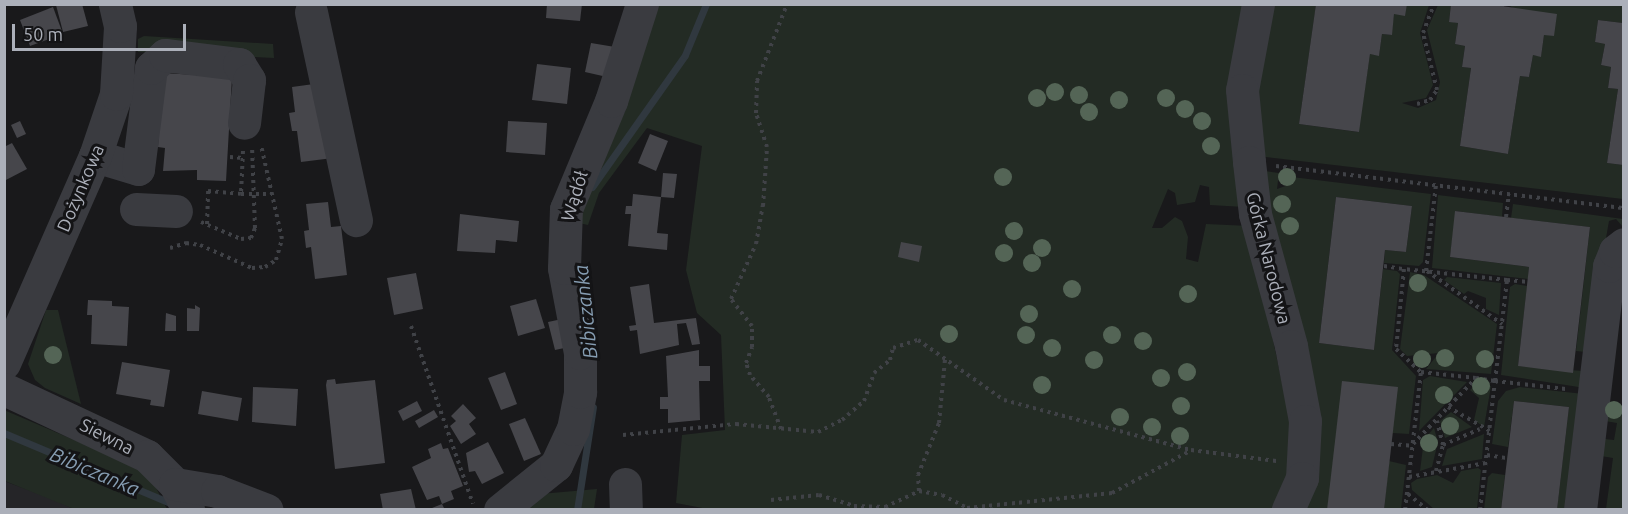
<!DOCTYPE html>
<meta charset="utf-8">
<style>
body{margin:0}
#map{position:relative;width:1628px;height:514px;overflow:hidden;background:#19191b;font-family:Ubuntu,sans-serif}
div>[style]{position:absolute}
.built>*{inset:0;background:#252528}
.green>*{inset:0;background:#232b24}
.stream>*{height:7px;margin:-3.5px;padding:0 3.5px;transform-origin:3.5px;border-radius:3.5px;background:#30383f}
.building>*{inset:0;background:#46464b}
.path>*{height:4px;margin-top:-2px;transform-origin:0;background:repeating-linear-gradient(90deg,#404247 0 3px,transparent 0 7.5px)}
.minor>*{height:33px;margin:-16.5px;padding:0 16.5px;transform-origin:16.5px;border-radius:16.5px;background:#3a3b40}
.trees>*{width:18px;height:18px;margin:-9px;border-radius:50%;background:#546556}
span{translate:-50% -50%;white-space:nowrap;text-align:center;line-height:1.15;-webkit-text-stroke:6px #141416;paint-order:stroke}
.street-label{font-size:18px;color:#acb0ba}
.water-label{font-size:20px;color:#869db2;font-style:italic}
.frame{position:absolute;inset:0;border:6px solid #acb0ba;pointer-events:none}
.scale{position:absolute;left:12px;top:24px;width:174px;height:27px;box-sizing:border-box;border:3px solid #acb0ba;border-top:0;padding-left:8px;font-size:18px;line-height:21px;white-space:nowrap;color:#acb0ba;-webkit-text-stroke:4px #141416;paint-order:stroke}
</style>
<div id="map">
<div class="built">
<div style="clip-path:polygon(4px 481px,50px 498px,74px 509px,5px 509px)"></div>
</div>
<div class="green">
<div style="clip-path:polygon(1618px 4px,1623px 7px,1623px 23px,1598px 20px,1595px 42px,1605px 44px,1601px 65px,1611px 67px,1608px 88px,1618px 89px,1607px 163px,1623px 165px,1623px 199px,1258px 156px,1251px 88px,1266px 5px,1316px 5px,1299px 124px,1358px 132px,1370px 54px,1379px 55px,1382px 34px,1391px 35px,1394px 14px,1407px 5px,1429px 5px,1420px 33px,1433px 85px,1426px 98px,1402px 103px,1418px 108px,1436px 100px,1440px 82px,1427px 30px,1438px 5px,1451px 5px,1449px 21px,1458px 23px,1455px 44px,1465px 46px,1462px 67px,1471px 68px,1460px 146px,1508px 154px,1520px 76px,1529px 77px,1533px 55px,1541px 56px,1544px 35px,1509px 5px)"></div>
<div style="clip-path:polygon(656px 5px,1249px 5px,1244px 207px,1210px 205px,1209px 187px,1200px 185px,1195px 202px,1177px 205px,1175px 193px,1168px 189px,1152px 228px,1162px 228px,1175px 217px,1182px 221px,1188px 237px,1186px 259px,1198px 262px,1206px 224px,1249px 226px,1297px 454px,1274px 510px,713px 510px,676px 503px,682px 435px,725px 430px,721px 335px,697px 313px,686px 270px,702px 146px,647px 128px,599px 193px,588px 225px,574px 222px,583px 190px,625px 111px)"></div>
<div style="clip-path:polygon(144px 36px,273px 44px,274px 58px,138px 52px,138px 39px)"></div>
<div style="clip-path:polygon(1257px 170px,1279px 173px,1277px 189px,1294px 183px,1292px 177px,1431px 194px,1423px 262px,1419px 266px,1384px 263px,1385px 250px,1406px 252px,1412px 206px,1336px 197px,1319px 343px,1374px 350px,1383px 269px,1397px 271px,1400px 274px,1392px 350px,1416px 376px,1409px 434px,1393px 433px,1327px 509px,1297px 509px,1305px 496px)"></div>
<div style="clip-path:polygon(1438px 195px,1503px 203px,1502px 217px,1456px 211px,1450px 257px,1529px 267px,1528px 279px,1432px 268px)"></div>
<div style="clip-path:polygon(1513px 204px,1623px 219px,1623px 227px,1616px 219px,1609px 221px,1586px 352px,1576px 351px,1590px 227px,1511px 218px)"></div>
<div style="clip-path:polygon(1410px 272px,1424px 275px,1497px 324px,1491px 374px,1426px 369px,1439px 353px,1407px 356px,1400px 349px)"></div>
<div style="clip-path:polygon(1447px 277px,1501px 283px,1499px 315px,1486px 309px,1486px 298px,1468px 291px,1464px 294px,1444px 280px)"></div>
<div style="clip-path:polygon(1515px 284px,1527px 286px,1518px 366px,1583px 371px,1585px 388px,1501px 375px,1510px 287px)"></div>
<div style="clip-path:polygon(46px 310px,58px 310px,81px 404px,45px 388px,35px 380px,28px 364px)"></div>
<div style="clip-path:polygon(1430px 376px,1467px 382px,1419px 431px,1423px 380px)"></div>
<div style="clip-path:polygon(1478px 383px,1491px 386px,1484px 427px,1474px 420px,1479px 398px,1470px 390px)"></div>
<div style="clip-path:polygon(1520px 387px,1584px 394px,1570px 509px,1557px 509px,1569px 407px,1514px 401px,1508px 447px,1492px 444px,1498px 401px,1506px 391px)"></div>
<div style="clip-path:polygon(1601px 403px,1623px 405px,1623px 509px,1606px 509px,1613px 458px,1595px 455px,1597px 438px,1614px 440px,1617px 423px,1599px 420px)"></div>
<div style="clip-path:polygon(4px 410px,135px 466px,154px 484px,167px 509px,74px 509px,5px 481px)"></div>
<div style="clip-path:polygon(1451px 412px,1472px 427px,1445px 438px,1440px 421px)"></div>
<div style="clip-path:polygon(1434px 428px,1438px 442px,1432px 467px,1420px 471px,1424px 439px)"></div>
<div style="clip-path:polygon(1484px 434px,1482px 459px,1442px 466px,1447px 449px)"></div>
<div style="clip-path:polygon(1389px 461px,1406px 465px,1401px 509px,1384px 510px)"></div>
<div style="clip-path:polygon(1478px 468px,1481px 470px,1477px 509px,1434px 509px,1412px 490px,1411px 483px,1417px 479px,1437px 475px,1453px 483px,1461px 471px)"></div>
<div style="clip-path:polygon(1492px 473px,1505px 475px,1501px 509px,1484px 509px,1488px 477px)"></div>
<div style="clip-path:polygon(597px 489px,594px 509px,515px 510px,540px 494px)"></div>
</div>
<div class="stream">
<div style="left:592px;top:187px;width:161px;rotate:-54.8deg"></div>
<div style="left:685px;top:55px;width:55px;rotate:-67.6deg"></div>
<div style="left:4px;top:433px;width:183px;rotate:22.8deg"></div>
<div style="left:577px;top:510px;width:104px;rotate:-81.2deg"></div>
</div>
<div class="building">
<div style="clip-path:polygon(82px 4px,88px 26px,63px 32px,56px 5px)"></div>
<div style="clip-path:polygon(547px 4px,582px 4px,580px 21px,546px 18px)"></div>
<div style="clip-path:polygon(1316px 4px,1407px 4px,1405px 16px,1394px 14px,1392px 35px,1382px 34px,1379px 56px,1370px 54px,1359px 132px,1299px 124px)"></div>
<div style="clip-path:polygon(1451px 4px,1488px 4px,1557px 14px,1554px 36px,1544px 35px,1541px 57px,1533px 55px,1529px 77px,1520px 76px,1508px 154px,1460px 146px,1471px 68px,1462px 67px,1465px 46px,1455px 44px,1458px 23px,1449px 22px)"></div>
<div style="clip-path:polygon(53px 7px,63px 34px,30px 46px,20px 20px)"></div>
<div style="clip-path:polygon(1598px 20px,1623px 23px,1623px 165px,1607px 163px,1618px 89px,1608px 88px,1611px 67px,1601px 65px,1605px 44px,1595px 42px)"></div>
<div style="clip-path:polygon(591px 43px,615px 47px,607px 77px,585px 72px)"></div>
<div style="clip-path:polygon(537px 64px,571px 68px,567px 104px,532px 100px)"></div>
<div style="clip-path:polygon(162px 73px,232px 77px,226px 181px,197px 180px,197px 170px,163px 171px,165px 148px,158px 147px)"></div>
<div style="clip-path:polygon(314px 84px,333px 158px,301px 162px,297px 131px,292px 131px,289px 113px,295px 112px,292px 87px)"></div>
<div style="clip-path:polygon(20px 121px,26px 134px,17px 138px,11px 125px)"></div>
<div style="clip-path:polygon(508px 121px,547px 123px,545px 155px,506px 152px)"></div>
<div style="clip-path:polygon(650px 134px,668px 141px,656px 171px,638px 163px)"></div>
<div style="clip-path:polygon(12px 143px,27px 169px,4px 181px,4px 147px)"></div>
<div style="clip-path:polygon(663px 173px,677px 174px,674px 198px,661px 197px,657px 233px,668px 234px,667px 250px,628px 246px,631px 214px,625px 214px,626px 206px,632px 206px,633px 194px,661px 197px)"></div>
<div style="clip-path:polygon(1336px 197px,1412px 206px,1406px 252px,1385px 250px,1374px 350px,1319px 343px)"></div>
<div style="clip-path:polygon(328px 202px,331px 227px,341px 226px,347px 275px,315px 279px,311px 247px,306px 248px,304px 231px,309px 230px,306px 204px)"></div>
<div style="clip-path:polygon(1455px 211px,1590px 227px,1573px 373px,1518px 366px,1529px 267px,1450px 257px)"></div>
<div style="clip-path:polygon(460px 214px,519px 221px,517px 242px,496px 240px,495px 253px,457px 251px)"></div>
<div style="clip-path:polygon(901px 242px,922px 246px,919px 262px,898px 257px)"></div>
<div style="clip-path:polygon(416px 273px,423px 309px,394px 315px,387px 278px)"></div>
<div style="clip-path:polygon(649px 284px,654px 323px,696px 318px,700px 344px,692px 345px,686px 323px,677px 324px,679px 345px,640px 354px,637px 330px,630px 331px,629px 326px,636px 325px,630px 287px)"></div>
<div style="clip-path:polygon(536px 299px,545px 328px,518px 336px,510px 306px)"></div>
<div style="clip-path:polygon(88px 300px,112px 301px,112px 306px,129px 307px,127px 346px,91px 344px,92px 315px,87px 315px)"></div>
<div style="clip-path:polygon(195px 305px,200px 308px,199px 331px,187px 331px,187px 308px,195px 309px)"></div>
<div style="clip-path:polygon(166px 313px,176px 316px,176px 331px,165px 331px)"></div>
<div style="clip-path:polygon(562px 319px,569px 347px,555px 350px,548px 322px)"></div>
<div style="clip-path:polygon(699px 350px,699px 366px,710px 366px,710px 381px,699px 381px,700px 420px,668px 423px,668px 409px,660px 409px,660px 397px,668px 397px,666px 356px)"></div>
<div style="clip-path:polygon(122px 362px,170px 370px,164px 407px,150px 405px,151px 400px,116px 394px)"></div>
<div style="clip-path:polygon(505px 372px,517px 404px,501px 410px,488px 378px)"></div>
<div style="clip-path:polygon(335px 379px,336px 384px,375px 380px,385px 463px,335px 469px,326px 385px,327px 380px)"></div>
<div style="clip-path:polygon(1342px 381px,1398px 387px,1384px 510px,1327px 510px)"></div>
<div style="clip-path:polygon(253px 387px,298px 389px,296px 426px,252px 422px)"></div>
<div style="clip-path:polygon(202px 391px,242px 398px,238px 421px,198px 414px)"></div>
<div style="clip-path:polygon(417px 401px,422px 411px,403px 421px,398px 411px)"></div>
<div style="clip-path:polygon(1514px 401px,1569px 407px,1557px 510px,1501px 510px)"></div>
<div style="clip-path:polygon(463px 404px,476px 418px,469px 424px,476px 434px,461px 444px,450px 426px,456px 421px,451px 416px)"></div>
<div style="clip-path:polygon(434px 410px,438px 417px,419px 428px,415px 421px)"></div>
<div style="clip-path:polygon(525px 418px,541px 454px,524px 461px,509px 424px)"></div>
<div style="clip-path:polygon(488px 442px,504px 473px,482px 484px,475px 471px,469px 472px,466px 453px)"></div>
<div style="clip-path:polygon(441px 443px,443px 449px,448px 448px,463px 486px,451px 491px,454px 499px,442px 504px,445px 510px,427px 510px,442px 504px,439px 496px,427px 500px,412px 467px,431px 458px,428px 449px)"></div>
<div style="clip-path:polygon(411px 489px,416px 510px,383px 510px,380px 494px)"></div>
</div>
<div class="path">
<div style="left:1502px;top:7px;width:3px;rotate:-90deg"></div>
<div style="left:1417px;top:104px;width:14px;rotate:-17deg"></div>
<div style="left:1430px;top:100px;width:12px;rotate:-55deg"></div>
<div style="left:1437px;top:90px;width:59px;rotate:-103.8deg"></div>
<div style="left:1423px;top:33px;width:31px;rotate:-69deg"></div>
<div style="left:243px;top:151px;width:43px;rotate:92.7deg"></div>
<div style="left:241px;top:194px;width:31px"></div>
<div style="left:230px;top:157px;width:13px;rotate:4deg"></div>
<div style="left:1276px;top:166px;width:351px;rotate:6.9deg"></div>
<div style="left:1506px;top:217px;width:23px;rotate:-83deg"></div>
<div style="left:201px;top:222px;width:43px;rotate:23deg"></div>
<div style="left:241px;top:239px;width:10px;rotate:-6deg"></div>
<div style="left:251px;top:238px;width:11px;rotate:-68deg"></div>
<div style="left:255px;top:228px;width:81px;rotate:-92.1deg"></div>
<div style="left:207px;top:224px;width:33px;rotate:-88deg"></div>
<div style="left:208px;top:191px;width:33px;rotate:5deg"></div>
<div style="left:170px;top:248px;width:17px;rotate:-17deg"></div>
<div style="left:186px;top:243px;width:14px;rotate:8deg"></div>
<div style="left:200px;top:245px;width:57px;rotate:23.9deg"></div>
<div style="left:252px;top:268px;width:13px;rotate:-4deg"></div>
<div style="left:265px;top:267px;width:13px;rotate:-32deg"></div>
<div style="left:276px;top:260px;width:22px;rotate:-74deg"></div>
<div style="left:282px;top:239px;width:96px;rotate:-102.6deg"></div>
<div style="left:1384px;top:266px;width:20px;rotate:9deg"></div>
<div style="left:1426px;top:271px;width:87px;rotate:-83.4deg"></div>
<div style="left:1427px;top:271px;width:92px;rotate:35.2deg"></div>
<div style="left:1507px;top:280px;width:21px;rotate:5deg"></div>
<div style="left:411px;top:326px;width:188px;rotate:70.8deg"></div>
<div style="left:1448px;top:407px;width:48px;rotate:29.7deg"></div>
<div style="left:781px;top:429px;width:34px;rotate:-111deg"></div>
<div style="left:769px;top:397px;width:29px;rotate:-131deg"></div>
<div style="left:750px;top:375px;width:13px;rotate:-108deg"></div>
<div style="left:746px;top:363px;width:17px;rotate:-69deg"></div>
<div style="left:752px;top:347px;width:21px;rotate:-90deg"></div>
<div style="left:752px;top:326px;width:34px;rotate:-128deg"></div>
<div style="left:731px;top:299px;width:60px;rotate:-65.6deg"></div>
<div style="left:756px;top:244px;width:39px;rotate:-80deg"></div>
<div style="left:763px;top:206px;width:59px;rotate:-86.1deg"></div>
<div style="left:767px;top:147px;width:36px;rotate:-108deg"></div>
<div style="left:756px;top:113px;width:32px;rotate:-88deg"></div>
<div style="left:757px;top:81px;width:83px;rotate:-68.7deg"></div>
<div style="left:623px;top:435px;width:114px;rotate:-5.6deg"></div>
<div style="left:736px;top:424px;width:82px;rotate:5.6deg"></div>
<div style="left:818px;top:432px;width:27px;rotate:-27deg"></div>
<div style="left:842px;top:420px;width:29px;rotate:-41deg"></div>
<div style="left:864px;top:401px;width:30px;rotate:-70deg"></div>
<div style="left:874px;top:373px;width:21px;rotate:-39deg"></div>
<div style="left:890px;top:360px;width:12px;rotate:-76deg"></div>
<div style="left:893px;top:348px;width:26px;rotate:-18deg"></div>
<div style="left:918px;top:340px;width:105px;rotate:34.9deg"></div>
<div style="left:1004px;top:400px;width:194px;rotate:15deg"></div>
<div style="left:1191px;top:450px;width:86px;rotate:7.4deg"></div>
<div style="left:1391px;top:444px;width:21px;rotate:5deg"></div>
<div style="left:1413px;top:444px;width:91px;rotate:-46.3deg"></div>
<div style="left:1443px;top:445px;width:40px;rotate:-23.4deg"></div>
<div style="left:1487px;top:455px;width:20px;rotate:9deg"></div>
<div style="left:1436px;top:471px;width:27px;rotate:-75deg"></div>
<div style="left:1443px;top:445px;width:25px;rotate:-104deg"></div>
<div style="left:1409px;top:477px;width:78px;rotate:-10.3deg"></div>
<div style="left:919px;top:491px;width:16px;rotate:-94deg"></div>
<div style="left:918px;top:475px;width:56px;rotate:-68deg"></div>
<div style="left:939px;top:423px;width:64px;rotate:-84.6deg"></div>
<div style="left:1408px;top:494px;width:26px;rotate:39deg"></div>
<div style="left:771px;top:500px;width:48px;rotate:-5.9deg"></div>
<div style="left:819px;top:495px;width:37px;rotate:17deg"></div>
<div style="left:854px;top:506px;width:31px;rotate:2deg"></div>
<div style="left:885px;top:507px;width:38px;rotate:-25deg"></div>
<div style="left:919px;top:491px;width:23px;rotate:10deg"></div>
<div style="left:942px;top:495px;width:28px;rotate:27deg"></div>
<div style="left:967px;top:508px;width:146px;rotate:-5.9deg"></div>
<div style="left:1112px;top:493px;width:89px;rotate:-28.3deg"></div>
<div style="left:1405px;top:510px;width:139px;rotate:-83.4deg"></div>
<div style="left:1480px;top:510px;width:130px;rotate:-83.4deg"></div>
<div style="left:1495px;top:381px;width:102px;rotate:-83.2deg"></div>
<div style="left:1507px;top:280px;width:104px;rotate:-173.9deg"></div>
<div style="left:1404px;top:269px;width:80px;rotate:95.7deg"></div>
<div style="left:1396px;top:349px;width:34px;rotate:43deg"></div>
<div style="left:1421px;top:372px;width:55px;rotate:6.2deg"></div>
<div style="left:1476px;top:378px;width:19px;rotate:9deg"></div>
<div style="left:1495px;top:381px;width:71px;rotate:6.4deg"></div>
</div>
<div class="minor">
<div style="left:1258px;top:4px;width:87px;rotate:100.5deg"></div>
<div style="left:1242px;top:90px;width:72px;rotate:84.4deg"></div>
<div style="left:1249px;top:162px;width:52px;rotate:83.4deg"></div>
<div style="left:1255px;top:214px;width:137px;rotate:74.7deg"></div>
<div style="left:1291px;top:346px;width:76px;rotate:79.4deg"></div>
<div style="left:1305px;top:421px;width:57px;rotate:93deg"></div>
<div style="left:1302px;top:478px;width:35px;rotate:114deg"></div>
<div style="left:311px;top:12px;width:213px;rotate:77.8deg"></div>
<div style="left:95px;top:156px;width:45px;rotate:16.8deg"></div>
<div style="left:138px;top:169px;width:102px;rotate:-82.7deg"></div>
<div style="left:151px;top:68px;width:19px;rotate:-43deg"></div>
<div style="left:165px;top:55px;width:75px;rotate:6.9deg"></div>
<div style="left:239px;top:64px;width:19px;rotate:58deg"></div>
<div style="left:249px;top:80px;width:43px;rotate:96.6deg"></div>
<div style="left:136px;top:209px;width:40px;rotate:2.9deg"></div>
<div style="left:4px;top:363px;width:226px;rotate:-66.3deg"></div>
<div style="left:95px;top:156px;width:65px;rotate:-71.3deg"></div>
<div style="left:116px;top:94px;width:68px;rotate:-86.6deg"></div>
<div style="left:120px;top:26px;width:23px;rotate:-103deg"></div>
<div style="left:4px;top:389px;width:158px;rotate:25.1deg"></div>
<div style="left:147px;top:456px;width:40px;rotate:45deg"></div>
<div style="left:175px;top:484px;width:29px;rotate:63deg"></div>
<div style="left:175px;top:484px;width:43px;rotate:9.5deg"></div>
<div style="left:217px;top:491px;width:53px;rotate:20.8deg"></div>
<div style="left:625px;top:484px;width:26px;rotate:88deg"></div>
<div style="left:500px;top:510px;width:72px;rotate:-38.8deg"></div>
<div style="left:556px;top:465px;width:40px;rotate:-65deg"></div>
<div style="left:573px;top:429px;width:38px;rotate:-79deg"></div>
<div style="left:580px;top:392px;width:39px;rotate:-90deg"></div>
<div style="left:580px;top:353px;width:86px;rotate:-100.7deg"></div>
<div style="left:564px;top:268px;width:59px;rotate:-88.1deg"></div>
<div style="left:566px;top:209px;width:117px;rotate:-67.4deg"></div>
<div style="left:611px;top:101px;width:102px;rotate:-72.3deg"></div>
<div style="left:1580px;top:510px;width:246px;rotate:-83.2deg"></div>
<div style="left:1609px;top:266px;width:16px;rotate:-68deg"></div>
<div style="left:1615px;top:251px;width:11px;rotate:-38deg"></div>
</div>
<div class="trees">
<div style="left:1055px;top:92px"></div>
<div style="left:1079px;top:95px"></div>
<div style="left:1037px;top:98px"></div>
<div style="left:1166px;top:98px"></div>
<div style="left:1119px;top:100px"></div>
<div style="left:1185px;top:109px"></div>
<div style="left:1089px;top:112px"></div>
<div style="left:1202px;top:121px"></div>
<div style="left:1211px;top:146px"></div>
<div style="left:1003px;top:177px"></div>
<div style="left:1287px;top:177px"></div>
<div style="left:1282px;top:204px"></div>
<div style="left:1290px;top:226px"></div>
<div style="left:1014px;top:231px"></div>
<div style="left:1042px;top:248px"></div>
<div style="left:1004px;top:253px"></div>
<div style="left:1032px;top:263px"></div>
<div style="left:1418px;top:283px"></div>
<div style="left:1072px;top:289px"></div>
<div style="left:1188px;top:294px"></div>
<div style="left:1029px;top:314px"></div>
<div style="left:949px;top:334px"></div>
<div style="left:1026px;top:335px"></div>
<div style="left:1112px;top:335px"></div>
<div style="left:1143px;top:341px"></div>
<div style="left:1052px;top:348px"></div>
<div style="left:53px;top:355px"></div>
<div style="left:1445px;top:358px"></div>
<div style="left:1422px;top:359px"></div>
<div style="left:1485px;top:359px"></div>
<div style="left:1094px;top:360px"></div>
<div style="left:1187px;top:372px"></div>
<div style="left:1161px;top:378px"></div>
<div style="left:1042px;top:385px"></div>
<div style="left:1481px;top:386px"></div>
<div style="left:1444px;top:395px"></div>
<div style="left:1181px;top:406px"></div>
<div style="left:1614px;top:410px"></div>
<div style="left:1120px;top:417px"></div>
<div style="left:1450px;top:426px"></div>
<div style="left:1152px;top:427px"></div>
<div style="left:1180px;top:436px"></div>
<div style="left:1429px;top:443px"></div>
</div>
<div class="street-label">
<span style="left:80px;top:188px;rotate:-67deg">Dożynkowa</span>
<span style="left:574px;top:196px;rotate:-73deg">Wądół</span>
<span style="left:1269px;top:258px;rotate:76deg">Górka Narodowa</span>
<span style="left:107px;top:436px;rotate:27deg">Siewna</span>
</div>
<div class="water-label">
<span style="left:585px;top:312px;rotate:-96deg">Bibiczanka</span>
<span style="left:95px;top:471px;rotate:23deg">Bibiczanka</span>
</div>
<div class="frame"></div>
<div class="scale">50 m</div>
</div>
